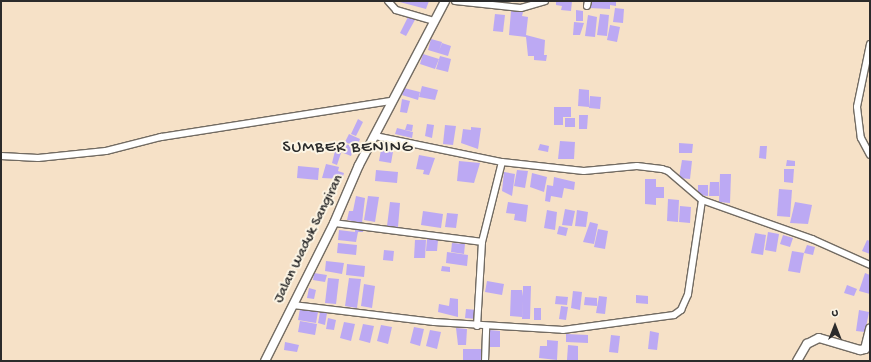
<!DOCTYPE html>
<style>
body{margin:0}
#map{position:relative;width:871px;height:362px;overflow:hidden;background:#f6e1c7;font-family:"Gochi Hand",sans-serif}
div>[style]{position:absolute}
.building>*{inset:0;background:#bca9f3}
.roads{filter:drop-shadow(1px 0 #726b62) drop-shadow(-1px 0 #726b62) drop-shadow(0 1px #726b62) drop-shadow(0 -1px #726b62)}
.street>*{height:6px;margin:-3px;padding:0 3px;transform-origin:3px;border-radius:3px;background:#fff}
.secondary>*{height:8px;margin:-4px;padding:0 4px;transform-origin:4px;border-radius:4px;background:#fff}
span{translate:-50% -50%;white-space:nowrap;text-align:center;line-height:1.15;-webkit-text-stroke:4px #fcf5e5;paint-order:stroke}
.street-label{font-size:15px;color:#2b2b2b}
.quarter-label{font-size:17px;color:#2b2b2b;letter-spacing:1px}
.frame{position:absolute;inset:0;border:2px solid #2b2b2b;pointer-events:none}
.north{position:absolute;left:815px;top:306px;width:40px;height:40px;-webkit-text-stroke:3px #fcf5e5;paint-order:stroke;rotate:0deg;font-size:11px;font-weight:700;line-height:16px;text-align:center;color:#2b2b2b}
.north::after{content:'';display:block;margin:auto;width:14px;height:18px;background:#2b2b2b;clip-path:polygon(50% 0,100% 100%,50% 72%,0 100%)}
</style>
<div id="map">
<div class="building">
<div style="clip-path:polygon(396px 1px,429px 1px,426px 9px)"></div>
<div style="clip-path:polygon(556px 1px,572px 1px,571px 11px,561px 10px,562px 6px,556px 5px)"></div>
<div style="clip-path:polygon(589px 1px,616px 1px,616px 6px,610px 5px,610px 9px,589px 8px)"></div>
<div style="clip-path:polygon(615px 8px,624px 9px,623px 23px,613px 22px)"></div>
<div style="clip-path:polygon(576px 10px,583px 11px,583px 21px,576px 21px)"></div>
<div style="clip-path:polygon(511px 11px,523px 12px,522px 16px,528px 17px,526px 35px,545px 40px,544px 55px,547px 55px,546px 61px,534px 60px,534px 56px,528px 56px,526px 37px,509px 35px)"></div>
<div style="clip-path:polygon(495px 14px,505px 15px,503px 32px,493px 31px)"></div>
<div style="clip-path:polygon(600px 14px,609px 15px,607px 36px,597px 35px)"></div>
<div style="clip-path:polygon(409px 15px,416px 18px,406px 36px,400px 33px)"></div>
<div style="clip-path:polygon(588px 15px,597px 17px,595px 37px,585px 36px)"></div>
<div style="clip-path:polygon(574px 22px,584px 23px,580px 35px,573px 35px)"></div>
<div style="clip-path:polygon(610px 25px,620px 27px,617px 42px,607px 40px)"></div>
<div style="clip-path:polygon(431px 39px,442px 42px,439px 51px,442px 43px,451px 46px,448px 56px,428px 50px)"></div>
<div style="clip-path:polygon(423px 54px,439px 59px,435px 69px,420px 64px)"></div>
<div style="clip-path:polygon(440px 56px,451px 59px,448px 72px,436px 69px)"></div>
<div style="clip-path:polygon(422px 86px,438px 90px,435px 100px,419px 97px)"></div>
<div style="clip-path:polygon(404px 88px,420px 92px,418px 100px,402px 95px)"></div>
<div style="clip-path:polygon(579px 89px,589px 90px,589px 107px,578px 106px)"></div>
<div style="clip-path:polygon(590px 96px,601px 97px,600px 109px,589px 108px)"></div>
<div style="clip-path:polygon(402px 99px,410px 101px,407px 113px,400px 112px)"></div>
<div style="clip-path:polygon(554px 107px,571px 107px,571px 117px,563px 117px,563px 125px,554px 125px)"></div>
<div style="clip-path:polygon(579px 115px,588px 115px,587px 129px,579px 129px)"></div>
<div style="clip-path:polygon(565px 118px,575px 118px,575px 127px,565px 127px)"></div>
<div style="clip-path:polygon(358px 119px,363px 122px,356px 136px,351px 134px)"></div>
<div style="clip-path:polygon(407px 124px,413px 125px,412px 131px,405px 130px)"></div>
<div style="clip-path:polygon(427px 124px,434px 125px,432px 138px,425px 136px)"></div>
<div style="clip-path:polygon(445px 125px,456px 126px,453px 145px,443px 144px)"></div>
<div style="clip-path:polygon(471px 127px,481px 128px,478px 149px,461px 143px,463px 129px,471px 130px)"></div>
<div style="clip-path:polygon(397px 128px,413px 132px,412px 138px,395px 134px)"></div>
<div style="clip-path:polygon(349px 134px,360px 139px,357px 147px,345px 142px)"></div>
<div style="clip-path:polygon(560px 141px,575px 142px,574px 159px,558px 159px)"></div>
<div style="clip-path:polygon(340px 142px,354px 147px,351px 156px,336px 150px)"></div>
<div style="clip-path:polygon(679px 143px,693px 144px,692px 153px,679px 153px)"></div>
<div style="clip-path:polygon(540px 144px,549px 146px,548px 152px,538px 150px)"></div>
<div style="clip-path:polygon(760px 146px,767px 146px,766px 159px,759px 158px)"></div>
<div style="clip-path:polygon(381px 150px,393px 152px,391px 163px,379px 161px)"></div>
<div style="clip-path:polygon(335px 151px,341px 153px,337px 165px,332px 163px)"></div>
<div style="clip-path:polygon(419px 155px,435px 158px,429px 175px,423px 174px,424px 170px,416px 169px)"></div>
<div style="clip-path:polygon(682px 160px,692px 161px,690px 179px,679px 178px)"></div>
<div style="clip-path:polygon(787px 160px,795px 161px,795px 166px,786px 166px)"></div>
<div style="clip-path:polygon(459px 161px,480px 163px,474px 183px,457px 181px)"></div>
<div style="clip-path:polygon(326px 164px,339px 167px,338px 171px,344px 173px,342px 179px,322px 178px)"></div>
<div style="clip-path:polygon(298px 166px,319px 168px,318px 180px,297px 178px)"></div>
<div style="clip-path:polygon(784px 169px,794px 169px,793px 183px,784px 182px)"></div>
<div style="clip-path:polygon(376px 170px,398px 172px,397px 183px,375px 181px)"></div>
<div style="clip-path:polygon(517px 170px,528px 171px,525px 188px,514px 186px)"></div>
<div style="clip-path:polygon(504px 172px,515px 174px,512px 196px,502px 191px)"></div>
<div style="clip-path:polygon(532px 173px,547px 177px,544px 192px,530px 187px)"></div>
<div style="clip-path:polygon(720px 174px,731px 174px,730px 203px,719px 202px)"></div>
<div style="clip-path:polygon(554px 177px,575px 182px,574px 190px,564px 188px,562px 198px,551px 196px,550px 202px,545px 201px,547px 185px,553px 186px)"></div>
<div style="clip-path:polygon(645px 179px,656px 179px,656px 187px,664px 187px,664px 198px,656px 198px,656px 205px,645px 204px)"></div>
<div style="clip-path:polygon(710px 182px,719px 182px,719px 196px,709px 196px)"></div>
<div style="clip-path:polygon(698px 185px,708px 185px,708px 196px,698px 195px)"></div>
<div style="clip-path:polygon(779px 189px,792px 190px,790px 217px,777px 216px)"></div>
<div style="clip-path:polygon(356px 196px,365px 198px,362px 223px,347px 220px,349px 211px,353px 211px)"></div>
<div style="clip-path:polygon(368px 196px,379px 197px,375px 222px,364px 220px)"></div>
<div style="clip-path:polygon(668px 199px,679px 200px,678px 222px,667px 221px)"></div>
<div style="clip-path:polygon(390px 202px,400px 203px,398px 227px,387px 226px)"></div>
<div style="clip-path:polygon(508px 202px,528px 205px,526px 222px,514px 220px,515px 214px,506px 213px)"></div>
<div style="clip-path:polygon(795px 202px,812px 205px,808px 224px,790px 223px)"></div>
<div style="clip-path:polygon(680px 206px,691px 207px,690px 223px,679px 222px)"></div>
<div style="clip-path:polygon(565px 209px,575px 211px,572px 226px,562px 225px)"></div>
<div style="clip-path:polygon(547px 210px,557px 212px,555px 230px,544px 228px)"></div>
<div style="clip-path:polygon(577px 210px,588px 212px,586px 227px,575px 226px)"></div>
<div style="clip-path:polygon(423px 211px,443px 214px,441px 228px,421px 225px)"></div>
<div style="clip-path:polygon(447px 213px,458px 214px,456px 228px,445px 227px)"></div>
<div style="clip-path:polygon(590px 222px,598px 224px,594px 244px,583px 242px)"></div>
<div style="clip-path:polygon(559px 226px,568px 228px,566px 236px,557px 234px)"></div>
<div style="clip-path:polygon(355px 227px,363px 228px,363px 232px,358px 232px,356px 242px,338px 240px,339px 230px,355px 232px)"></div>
<div style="clip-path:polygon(598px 229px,608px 231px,605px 249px,594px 247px)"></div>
<div style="clip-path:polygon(768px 232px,779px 234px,776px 252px,765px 250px)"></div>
<div style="clip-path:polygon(755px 233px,766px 235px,763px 255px,751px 253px)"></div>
<div style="clip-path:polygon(783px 235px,793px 238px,790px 247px,780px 244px)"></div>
<div style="clip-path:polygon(427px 239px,438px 240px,437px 251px,426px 251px)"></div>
<div style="clip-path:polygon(415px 240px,426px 240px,425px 258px,414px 258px)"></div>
<div style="clip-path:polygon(867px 240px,870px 241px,870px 254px,862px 251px)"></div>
<div style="clip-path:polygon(338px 243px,357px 245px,356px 255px,337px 253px)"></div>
<div style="clip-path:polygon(452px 243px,465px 244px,464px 254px,451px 252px)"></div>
<div style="clip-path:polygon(807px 245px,815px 247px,813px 255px,804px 253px)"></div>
<div style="clip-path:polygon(384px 250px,394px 251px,393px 261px,383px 260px)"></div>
<div style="clip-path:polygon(792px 251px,804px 253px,800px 273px,788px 271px)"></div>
<div style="clip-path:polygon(447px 252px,468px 255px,467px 266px,446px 263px)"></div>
<div style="clip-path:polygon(326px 261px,344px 263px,342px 274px,325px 271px)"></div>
<div style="clip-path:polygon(347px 264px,365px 266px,364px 277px,346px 275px)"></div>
<div style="clip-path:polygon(442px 266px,450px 267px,450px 272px,441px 271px)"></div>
<div style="clip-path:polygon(314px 273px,327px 275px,325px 282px,313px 280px)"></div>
<div style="clip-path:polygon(865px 273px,870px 275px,870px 294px,859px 291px)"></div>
<div style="clip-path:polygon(328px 278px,339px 279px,336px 304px,325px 303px)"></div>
<div style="clip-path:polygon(349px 278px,361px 279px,357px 308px,345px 306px)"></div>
<div style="clip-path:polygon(487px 281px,504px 284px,502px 295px,485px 292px)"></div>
<div style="clip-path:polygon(364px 284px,375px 286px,372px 308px,361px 306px)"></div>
<div style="clip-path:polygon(847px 285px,857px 289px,854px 296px,844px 293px)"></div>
<div style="clip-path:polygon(523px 286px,531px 286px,530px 319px,522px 319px,523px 298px,522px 317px,510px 316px,511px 290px,522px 290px,523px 296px)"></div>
<div style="clip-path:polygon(309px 288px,316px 290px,314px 299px,307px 298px)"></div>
<div style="clip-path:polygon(573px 291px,582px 292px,580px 310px,571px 308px)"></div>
<div style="clip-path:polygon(636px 295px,648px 296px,648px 304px,636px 303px)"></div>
<div style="clip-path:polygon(556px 296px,568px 297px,567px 305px,555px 304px)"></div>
<div style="clip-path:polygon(599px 296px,607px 297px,605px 314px,596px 313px)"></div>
<div style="clip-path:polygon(585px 297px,597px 298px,597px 306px,584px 305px)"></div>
<div style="clip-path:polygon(450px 298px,458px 299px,458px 317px,438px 312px,439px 304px,449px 306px)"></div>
<div style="clip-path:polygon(561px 306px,568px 307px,566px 320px,559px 319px)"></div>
<div style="clip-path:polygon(534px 308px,541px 308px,541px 320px,534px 320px)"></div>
<div style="clip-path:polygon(300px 309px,318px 312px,316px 323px,298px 320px)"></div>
<div style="clip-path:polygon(466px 309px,477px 310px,476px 319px,465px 318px)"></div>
<div style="clip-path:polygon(859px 310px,869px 312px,865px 332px,856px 331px)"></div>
<div style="clip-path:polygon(320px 312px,327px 313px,325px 325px,318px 323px)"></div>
<div style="clip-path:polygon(328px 318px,336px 320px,334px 330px,326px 329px)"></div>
<div style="clip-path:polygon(300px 321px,317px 324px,315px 335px,298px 332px)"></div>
<div style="clip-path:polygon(344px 322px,355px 324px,351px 341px,340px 338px)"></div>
<div style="clip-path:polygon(363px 324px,374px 326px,370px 343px,359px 340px)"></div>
<div style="clip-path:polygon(381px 325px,392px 327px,388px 344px,377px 341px)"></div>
<div style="clip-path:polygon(414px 327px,424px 329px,420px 346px,410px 343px)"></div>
<div style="clip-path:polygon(456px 328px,467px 329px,466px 345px,458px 345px)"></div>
<div style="clip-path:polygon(430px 330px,441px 332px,437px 349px,426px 346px)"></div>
<div style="clip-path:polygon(489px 330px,500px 331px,500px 347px,489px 347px)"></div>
<div style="clip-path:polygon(650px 331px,659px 333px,657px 350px,648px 349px)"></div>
<div style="clip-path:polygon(566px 334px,588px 335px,588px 343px,566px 342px)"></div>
<div style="clip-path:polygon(611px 335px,620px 336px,618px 353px,609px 352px)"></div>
<div style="clip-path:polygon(547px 340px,558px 341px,557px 360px,539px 358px,540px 346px,547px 346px)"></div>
<div style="clip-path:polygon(285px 342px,299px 345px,297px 352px,284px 350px)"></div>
<div style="clip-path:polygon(568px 345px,578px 346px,578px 360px,567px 360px)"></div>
<div style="clip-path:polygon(463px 349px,481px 349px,481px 360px,463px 360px)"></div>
</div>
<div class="roads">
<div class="street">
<div style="left:388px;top:1px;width:12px;rotate:48deg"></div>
<div style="left:396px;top:10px;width:40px;rotate:16deg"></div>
<div style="left:455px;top:1px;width:66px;rotate:6.1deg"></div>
<div style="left:521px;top:8px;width:25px;rotate:-16deg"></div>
<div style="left:587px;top:6px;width:5px;rotate:-79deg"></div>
<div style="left:870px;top:44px;width:64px;rotate:101.7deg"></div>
<div style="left:857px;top:107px;width:31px;rotate:83deg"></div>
<div style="left:861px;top:138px;width:19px;rotate:62deg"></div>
<div style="left:375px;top:136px;width:130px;rotate:11.6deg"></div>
<div style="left:502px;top:162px;width:82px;rotate:6.3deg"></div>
<div style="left:584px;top:171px;width:53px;rotate:-5.4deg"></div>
<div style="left:637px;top:166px;width:25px;rotate:7deg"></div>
<div style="left:662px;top:169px;width:6px;rotate:18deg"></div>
<div style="left:668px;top:171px;width:45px;rotate:40.5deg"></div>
<div style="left:702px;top:200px;width:117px;rotate:19.5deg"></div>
<div style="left:812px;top:239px;width:64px;rotate:24.1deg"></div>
<div style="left:1px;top:156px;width:37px;rotate:3deg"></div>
<div style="left:38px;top:158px;width:68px;rotate:-5.9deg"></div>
<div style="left:106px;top:151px;width:57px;rotate:-14.3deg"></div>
<div style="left:161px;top:137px;width:234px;rotate:-8.9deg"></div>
<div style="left:334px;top:223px;width:149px;rotate:7.3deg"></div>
<div style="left:293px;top:305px;width:142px;rotate:6.9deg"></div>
<div style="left:434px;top:322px;width:129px;rotate:3.5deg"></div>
<div style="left:563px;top:330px;width:112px;rotate:-7.7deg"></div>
<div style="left:674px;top:315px;width:9px;rotate:-36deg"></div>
<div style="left:681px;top:310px;width:17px;rotate:-66deg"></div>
<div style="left:688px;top:294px;width:95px;rotate:-81.5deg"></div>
<div style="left:477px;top:326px;width:84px;rotate:-86.6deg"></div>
<div style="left:482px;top:242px;width:82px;rotate:-76deg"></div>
<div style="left:485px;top:361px;width:34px;rotate:-88deg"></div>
</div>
<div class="secondary">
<div style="left:265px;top:361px;width:154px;rotate:-63.4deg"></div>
<div style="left:334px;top:223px;width:63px;rotate:-66.7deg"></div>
<div style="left:359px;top:165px;width:185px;rotate:-62.3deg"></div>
<div style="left:797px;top:361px;width:20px;rotate:-60deg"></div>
<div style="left:807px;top:344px;width:13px;rotate:-27deg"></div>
<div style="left:819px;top:338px;width:43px;rotate:16.3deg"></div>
<div style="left:860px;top:350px;width:5px;rotate:-11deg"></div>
<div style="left:865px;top:349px;width:21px;rotate:-76deg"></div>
</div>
</div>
<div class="street-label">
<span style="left:309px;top:239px;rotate:-64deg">Jalan Waduk Sangiran</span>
</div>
<div class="quarter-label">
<span style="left:348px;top:149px">SUMBER BENING</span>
</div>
<div class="frame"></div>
<div class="north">U</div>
</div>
